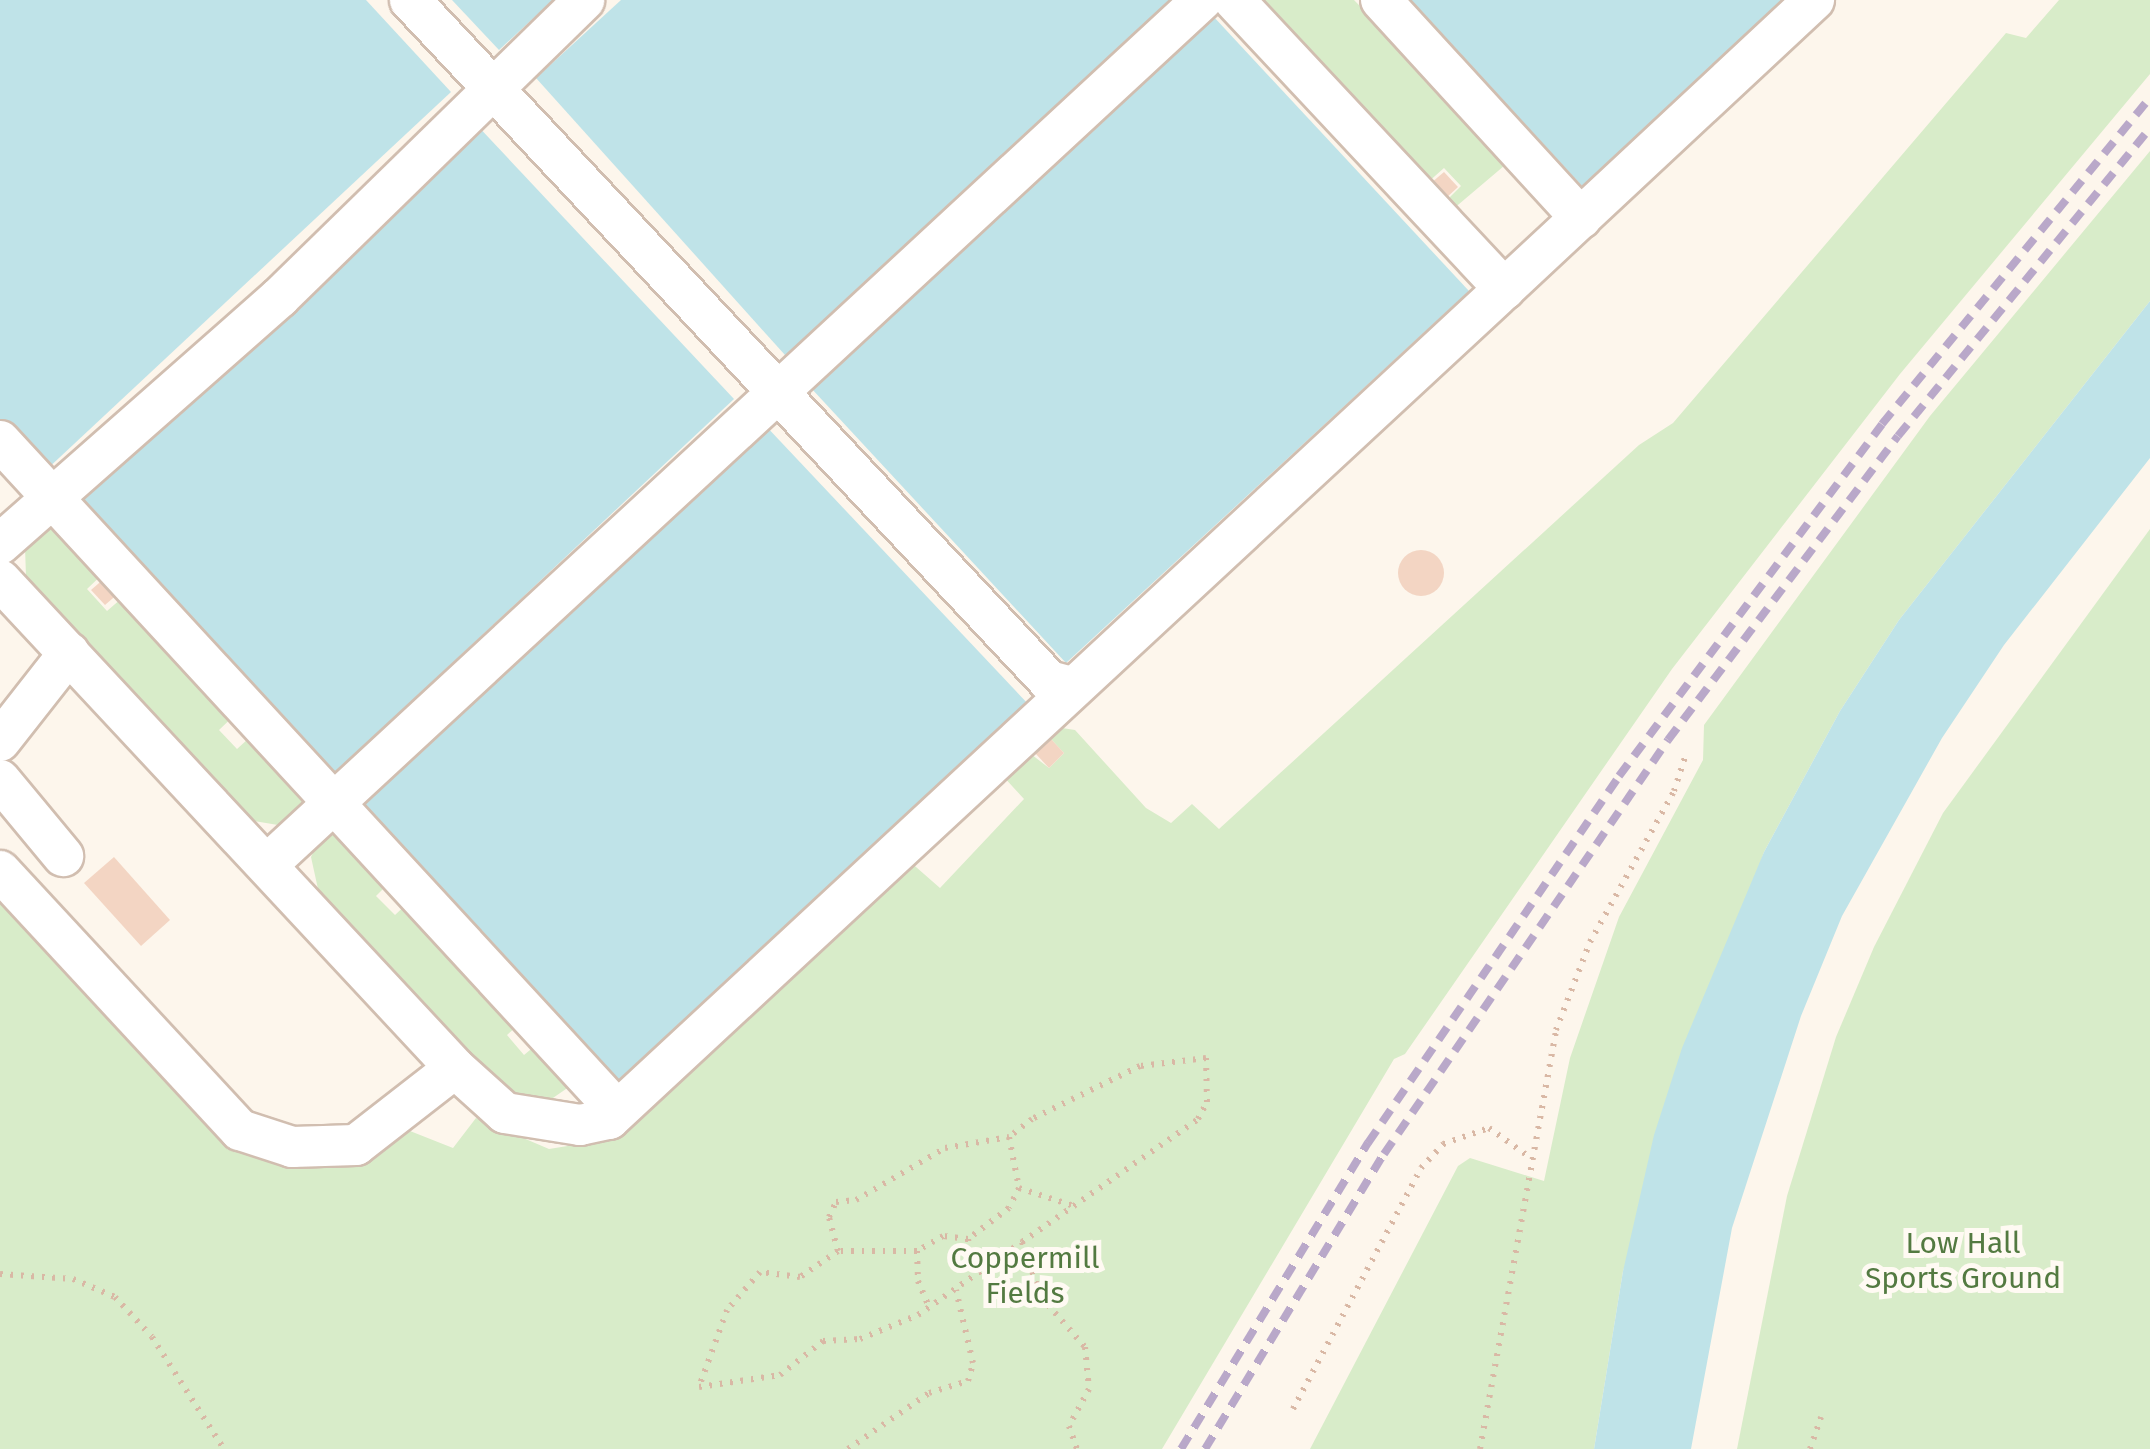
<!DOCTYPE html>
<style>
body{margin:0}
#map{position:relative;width:2150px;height:1449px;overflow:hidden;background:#fdf6ec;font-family:"Fira Sans",sans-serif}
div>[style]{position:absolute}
.green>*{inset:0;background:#d8ecc9}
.water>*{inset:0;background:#bfe3e8}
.building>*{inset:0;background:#f3d5c3}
.round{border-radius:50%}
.path>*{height:6px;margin-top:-3px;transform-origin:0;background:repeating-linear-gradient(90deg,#d9b8a5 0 2.5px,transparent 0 10.5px)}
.roads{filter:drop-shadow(2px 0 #d1beb0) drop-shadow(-2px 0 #d1beb0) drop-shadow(0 2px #d1beb0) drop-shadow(0 -2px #d1beb0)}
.minor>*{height:40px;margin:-20px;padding:0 20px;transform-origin:20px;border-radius:20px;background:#fff}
.rail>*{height:8px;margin-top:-4px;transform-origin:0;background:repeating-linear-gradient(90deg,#b9a8c9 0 15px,transparent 0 25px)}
span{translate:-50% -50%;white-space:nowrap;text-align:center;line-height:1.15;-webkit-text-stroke:10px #fffaf3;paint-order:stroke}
.park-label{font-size:30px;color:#537a41}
</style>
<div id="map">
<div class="green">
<div style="clip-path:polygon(1255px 0,1354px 0,1511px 160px,1452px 210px,1444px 203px,1461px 186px,1444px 168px,1426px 184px)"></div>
<div style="clip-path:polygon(2059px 0,2150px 0,2150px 74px,1900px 374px,1672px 669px,1405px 1054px,1394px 1059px,1162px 1449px,0 1449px,0 900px,197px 1115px,250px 1148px,365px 1155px,410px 1131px,453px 1148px,476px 1118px,549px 1149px,617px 1138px,779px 973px,908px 860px,940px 888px,1024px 799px,1002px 775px,1027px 751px,1049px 768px,1064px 753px,1050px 738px,1062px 728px,1075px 730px,1146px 808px,1171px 823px,1192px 804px,1219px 829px,1639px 445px,1673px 423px,2006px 33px,2026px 38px)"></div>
<div style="clip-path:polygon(2150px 151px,2150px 301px,1899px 620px,1840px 711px,1764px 852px,1623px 1271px,1594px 1449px,1310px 1449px,1458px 1166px,1470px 1158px,1544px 1181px,1570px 1058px,1619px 917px,1703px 760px,1704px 725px,1930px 416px)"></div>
<div style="clip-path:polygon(48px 528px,72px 530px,108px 569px,87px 589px,107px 611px,129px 592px,240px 710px,219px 730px,237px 749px,258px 730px,317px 792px,300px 813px,278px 825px,254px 821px,26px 577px,25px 547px)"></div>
<div style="clip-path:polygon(2150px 529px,2150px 1449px,1737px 1449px,1787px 1196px,1836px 1037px,1874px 947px,1943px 813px)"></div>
<div style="clip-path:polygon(340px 821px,393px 879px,376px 896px,395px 915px,412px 899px,524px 1020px,507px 1035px,524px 1055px,542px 1040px,579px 1080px,550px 1100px,519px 1097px,493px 1077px,318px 889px,311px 857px,320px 838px)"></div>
</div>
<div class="water">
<div style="clip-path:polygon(0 0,366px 0,451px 92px,44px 472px,0 425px)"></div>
<div style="clip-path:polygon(452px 0,553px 0,499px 50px)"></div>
<div style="clip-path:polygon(621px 0,1186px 0,794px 365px,536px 78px)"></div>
<div style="clip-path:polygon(1410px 0,1787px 0,1583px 187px)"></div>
<div style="clip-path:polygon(1213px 16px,1469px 291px,1066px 663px,811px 388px)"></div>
<div style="clip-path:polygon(474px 122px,734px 399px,331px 777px,71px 500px)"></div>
<div style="clip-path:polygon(2150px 301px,2150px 458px,2004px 645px,1942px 738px,1842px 916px,1801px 1016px,1732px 1228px,1691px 1449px,1594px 1449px,1623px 1271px,1654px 1135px,1682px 1048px,1764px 852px,1840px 711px,1899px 620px)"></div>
<div style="clip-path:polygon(764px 424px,1030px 706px,620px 1090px,354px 810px)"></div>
</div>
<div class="building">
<div style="clip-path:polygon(1444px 172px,1458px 187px,1445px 199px,1431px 183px)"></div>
<div class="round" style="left:1398px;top:550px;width:46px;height:46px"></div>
<div style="clip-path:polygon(106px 577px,120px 592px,105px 605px,91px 590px)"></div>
<div style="clip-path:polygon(1050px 738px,1064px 753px,1049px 768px,1035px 753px)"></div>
<div style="clip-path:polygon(114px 857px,170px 920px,141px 946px,84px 883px)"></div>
</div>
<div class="path">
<div style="left:1019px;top:1188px;width:55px;rotate:18.1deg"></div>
<div style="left:968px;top:1239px;width:32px;rotate:81deg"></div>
<div style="left:1022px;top:1242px;width:215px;rotate:-34.9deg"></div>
<div style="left:1198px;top:1119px;width:19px;rotate:-62deg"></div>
<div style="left:1207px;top:1102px;width:44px;rotate:-91.3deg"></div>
<div style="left:1206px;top:1058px;width:66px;rotate:173.1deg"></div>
<div style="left:1140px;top:1066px;width:120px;rotate:153.9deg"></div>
<div style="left:1032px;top:1119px;width:29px;rotate:142deg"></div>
<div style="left:1009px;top:1137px;width:52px;rotate:78.9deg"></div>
<div style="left:1019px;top:1188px;width:22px;rotate:117deg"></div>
<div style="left:1009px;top:1208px;width:51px;rotate:142.9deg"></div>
<div style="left:968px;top:1239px;width:25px;rotate:-173deg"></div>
<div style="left:943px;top:1236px;width:30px;rotate:150deg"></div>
<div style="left:917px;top:1251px;width:79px;rotate:180deg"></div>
<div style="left:838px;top:1251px;width:46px;rotate:145.6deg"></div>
<div style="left:800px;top:1277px;width:40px;rotate:-172.9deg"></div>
<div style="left:760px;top:1272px;width:50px;rotate:131deg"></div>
<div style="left:727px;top:1310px;width:82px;rotate:110deg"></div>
<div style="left:699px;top:1387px;width:82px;rotate:-8.4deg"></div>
<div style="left:780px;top:1375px;width:55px;rotate:-38.3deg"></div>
<div style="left:823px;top:1341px;width:37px;rotate:-3deg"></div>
<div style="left:860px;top:1339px;width:63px;rotate:-22.5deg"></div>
<div style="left:918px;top:1315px;width:127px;rotate:-35.1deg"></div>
<div style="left:1022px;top:1242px;width:58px;rotate:70.9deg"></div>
<div style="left:1041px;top:1297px;width:67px;rotate:48.7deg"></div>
<div style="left:1085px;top:1347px;width:42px;rotate:84.6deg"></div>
<div style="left:1089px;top:1389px;width:42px;rotate:118.4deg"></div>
<div style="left:1069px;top:1426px;width:24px;rotate:71deg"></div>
<div style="left:838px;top:1251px;width:35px;rotate:-105deg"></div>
<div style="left:829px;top:1217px;width:17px;rotate:-65deg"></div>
<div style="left:836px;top:1202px;width:20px;rotate:-6deg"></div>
<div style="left:856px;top:1200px;width:103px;rotate:-30.3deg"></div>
<div style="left:945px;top:1148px;width:65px;rotate:-9.8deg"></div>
<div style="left:917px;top:1251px;width:30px;rotate:88deg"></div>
<div style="left:918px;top:1281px;width:28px;rotate:67deg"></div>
<div style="left:0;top:1274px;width:73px;rotate:3.9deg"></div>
<div style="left:73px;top:1279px;width:46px;rotate:23.2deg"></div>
<div style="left:115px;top:1297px;width:54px;rotate:47.2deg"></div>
<div style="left:152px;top:1337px;width:133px;rotate:57.3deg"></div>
<div style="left:1293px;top:1409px;width:273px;rotate:-62deg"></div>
<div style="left:1421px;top:1168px;width:33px;rotate:-47deg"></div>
<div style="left:1443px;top:1144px;width:49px;rotate:-19.2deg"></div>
<div style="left:1489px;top:1128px;width:48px;rotate:35.7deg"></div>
<div style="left:848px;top:1449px;width:98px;rotate:-34.7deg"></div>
<div style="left:929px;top:1393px;width:41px;rotate:-17.1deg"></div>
<div style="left:968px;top:1381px;width:19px;rotate:-74deg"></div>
<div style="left:973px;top:1363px;width:75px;rotate:-103.1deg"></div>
<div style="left:1480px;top:1449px;width:426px;rotate:-79.7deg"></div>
<div style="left:1556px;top:1030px;width:94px;rotate:-68.9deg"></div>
<div style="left:1590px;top:942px;width:173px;rotate:-60.9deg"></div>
<div style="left:1674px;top:791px;width:36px;rotate:-72deg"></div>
<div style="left:1810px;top:1449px;width:34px;rotate:-71deg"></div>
</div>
<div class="roads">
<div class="minor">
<div style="left:410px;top:0;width:934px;rotate:46.82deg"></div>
<div style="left:1049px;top:681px;width:23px;rotate:15deg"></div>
<div style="left:1234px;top:0;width:396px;rotate:46.9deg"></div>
<div style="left:1504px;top:289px;width:424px;rotate:-43deg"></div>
<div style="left:1381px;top:0;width:296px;rotate:47.5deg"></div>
<div style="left:0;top:441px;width:910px;rotate:47.32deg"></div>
<div style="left:0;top:544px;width:373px;rotate:-41.4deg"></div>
<div style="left:280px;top:297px;width:425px;rotate:-44.3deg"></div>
<div style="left:0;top:580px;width:667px;rotate:47deg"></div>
<div style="left:455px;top:1068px;width:67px;rotate:42deg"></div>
<div style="left:505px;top:1113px;width:76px;rotate:9.1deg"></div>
<div style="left:580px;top:1125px;width:30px;rotate:-12deg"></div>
<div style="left:609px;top:1119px;width:1221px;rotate:-42.84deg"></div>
<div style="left:0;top:741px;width:112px;rotate:-51.9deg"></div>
<div style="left:0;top:780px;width:99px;rotate:50.3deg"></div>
<div style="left:269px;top:863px;width:1271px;rotate:-42.77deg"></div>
<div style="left:0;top:871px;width:353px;rotate:47.2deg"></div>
<div style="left:240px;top:1130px;width:55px;rotate:18.1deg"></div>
<div style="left:292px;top:1147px;width:64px;rotate:-1.8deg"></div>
<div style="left:356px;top:1145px;width:125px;rotate:-37.9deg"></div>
</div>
</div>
<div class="rail">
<div style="left:1181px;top:1449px;width:359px;rotate:-58.6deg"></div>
<div style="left:1368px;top:1143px;width:445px;rotate:-55.6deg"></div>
<div style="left:1619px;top:776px;width:439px;rotate:-53.2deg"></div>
<div style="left:1882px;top:424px;width:422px;rotate:-50.6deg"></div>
<div style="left:1205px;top:1449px;width:345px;rotate:-58.8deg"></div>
<div style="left:1384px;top:1154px;width:502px;rotate:-55.55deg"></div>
<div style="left:1668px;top:740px;width:381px;rotate:-52.9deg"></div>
<div style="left:1898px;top:436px;width:398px;rotate:-50.7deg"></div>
</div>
<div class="park-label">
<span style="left:1963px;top:1260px">Low Hall<br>Sports Ground</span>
<span style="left:1025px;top:1275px">Coppermill<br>Fields</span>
</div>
</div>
